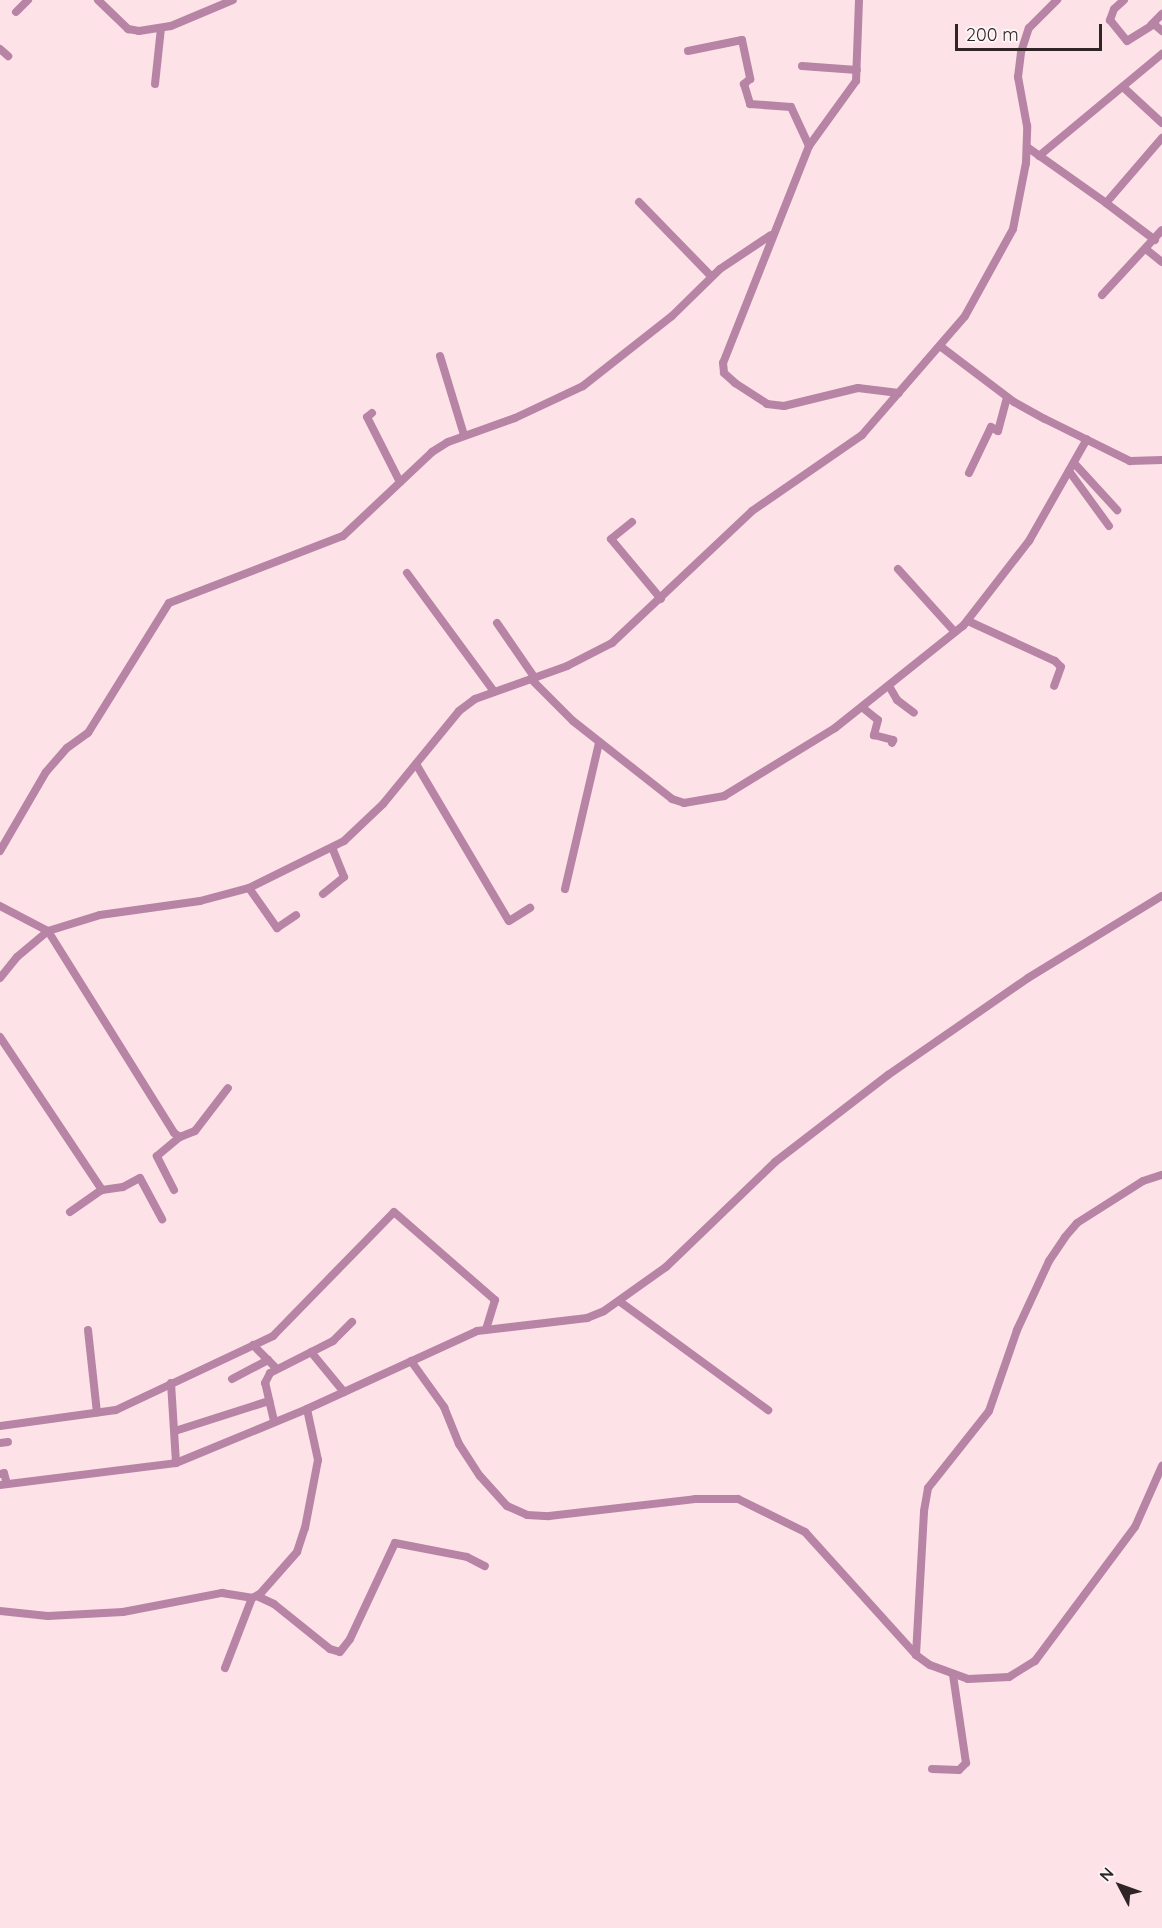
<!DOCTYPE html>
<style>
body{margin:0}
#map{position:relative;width:1162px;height:1928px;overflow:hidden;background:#fde2e7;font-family:Quicksand,sans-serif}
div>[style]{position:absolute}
.minor>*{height:8px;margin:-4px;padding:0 4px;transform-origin:4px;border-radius:4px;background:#b784a6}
span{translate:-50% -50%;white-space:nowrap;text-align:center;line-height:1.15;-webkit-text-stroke:4.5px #fcf5f6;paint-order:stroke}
.north{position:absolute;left:1090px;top:1856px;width:60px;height:60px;-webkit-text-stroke:4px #fcf5f6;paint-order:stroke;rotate:311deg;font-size:16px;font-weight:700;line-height:24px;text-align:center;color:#302427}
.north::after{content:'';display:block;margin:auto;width:21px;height:27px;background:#302427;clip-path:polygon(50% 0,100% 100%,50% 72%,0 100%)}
.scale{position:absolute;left:955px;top:24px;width:147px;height:27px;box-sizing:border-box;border:3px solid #302427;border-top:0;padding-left:8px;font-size:18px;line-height:21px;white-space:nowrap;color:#302427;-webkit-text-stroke:4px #fcf5f6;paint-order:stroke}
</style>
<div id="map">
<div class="minor">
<div style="left:98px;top:0;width:42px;rotate:44deg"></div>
<div style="left:128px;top:29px;width:11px;rotate:10deg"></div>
<div style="left:139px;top:31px;width:32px;rotate:-9deg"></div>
<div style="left:171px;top:26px;width:67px;rotate:-22.8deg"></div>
<div style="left:859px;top:0;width:81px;rotate:92.1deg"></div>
<div style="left:856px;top:81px;width:80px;rotate:125.9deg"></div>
<div style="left:809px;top:146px;width:233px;rotate:111.6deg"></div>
<div style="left:723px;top:363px;width:10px;rotate:84deg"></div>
<div style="left:724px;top:373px;width:15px;rotate:42deg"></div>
<div style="left:735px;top:383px;width:38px;rotate:33deg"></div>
<div style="left:767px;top:404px;width:17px;rotate:7deg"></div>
<div style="left:784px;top:406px;width:76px;rotate:-13.7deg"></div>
<div style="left:858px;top:388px;width:41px;rotate:7deg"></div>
<div style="left:1124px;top:0;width:13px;rotate:138deg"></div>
<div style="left:1114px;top:9px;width:12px;rotate:110deg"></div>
<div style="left:1110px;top:20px;width:27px;rotate:51deg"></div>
<div style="left:1127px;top:41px;width:32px;rotate:-32deg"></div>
<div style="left:1154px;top:24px;width:11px;rotate:41deg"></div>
<div style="left:16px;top:12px;width:17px;rotate:-45deg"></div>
<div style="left:1151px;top:25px;width:16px;rotate:-45deg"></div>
<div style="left:0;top:49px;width:11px;rotate:41deg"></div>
<div style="left:688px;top:51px;width:55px;rotate:-11.5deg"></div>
<div style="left:742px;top:40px;width:40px;rotate:78deg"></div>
<div style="left:750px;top:79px;width:8px;rotate:140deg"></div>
<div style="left:744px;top:84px;width:21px;rotate:73deg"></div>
<div style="left:750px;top:104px;width:41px;rotate:4.2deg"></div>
<div style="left:791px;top:107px;width:43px;rotate:65.2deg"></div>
<div style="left:802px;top:66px;width:55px;rotate:4.2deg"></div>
<div style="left:155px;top:84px;width:56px;rotate:-83.9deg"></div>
<div style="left:1123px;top:87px;width:53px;rotate:42.7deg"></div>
<div style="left:1027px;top:147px;width:97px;rotate:35.3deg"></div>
<div style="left:1039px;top:156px;width:160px;rotate:-39.7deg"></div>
<div style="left:639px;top:202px;width:103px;rotate:45.8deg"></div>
<div style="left:1155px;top:240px;width:61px;rotate:-142.9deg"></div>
<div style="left:1106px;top:203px;width:86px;rotate:-49.3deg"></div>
<div style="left:1147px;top:250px;width:19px;rotate:39deg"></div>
<div style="left:1102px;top:295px;width:88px;rotate:-47.3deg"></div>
<div style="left:940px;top:346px;width:93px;rotate:37.1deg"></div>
<div style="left:1014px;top:402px;width:35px;rotate:29deg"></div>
<div style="left:1045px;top:419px;width:95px;rotate:26.3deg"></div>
<div style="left:1130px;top:461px;width:32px;rotate:-2deg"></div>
<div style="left:440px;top:356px;width:83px;rotate:73.1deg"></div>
<div style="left:372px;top:413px;width:6px;rotate:141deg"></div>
<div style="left:367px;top:417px;width:73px;rotate:63.1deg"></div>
<div style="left:1074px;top:463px;width:64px;rotate:47.5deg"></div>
<div style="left:1069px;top:471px;width:68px;rotate:54deg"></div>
<div style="left:969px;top:473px;width:51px;rotate:-64.4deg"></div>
<div style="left:991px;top:427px;width:8px;rotate:30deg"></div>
<div style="left:998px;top:431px;width:35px;rotate:-75deg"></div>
<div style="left:632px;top:522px;width:27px;rotate:141deg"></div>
<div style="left:611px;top:539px;width:78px;rotate:50.2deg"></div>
<div style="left:898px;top:569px;width:85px;rotate:47.9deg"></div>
<div style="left:407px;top:573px;width:145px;rotate:53.7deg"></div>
<div style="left:968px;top:621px;width:96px;rotate:24.7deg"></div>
<div style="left:1055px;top:661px;width:8px;rotate:45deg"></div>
<div style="left:1061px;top:667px;width:20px;rotate:110deg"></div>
<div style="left:497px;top:623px;width:67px;rotate:55.4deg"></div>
<div style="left:531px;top:679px;width:59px;rotate:45deg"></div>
<div style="left:573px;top:721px;width:126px;rotate:38.2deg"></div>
<div style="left:672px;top:799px;width:13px;rotate:18deg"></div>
<div style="left:684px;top:803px;width:41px;rotate:-9.9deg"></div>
<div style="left:724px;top:796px;width:130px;rotate:-31.5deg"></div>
<div style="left:835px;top:728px;width:164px;rotate:-38.6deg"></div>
<div style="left:963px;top:626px;width:108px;rotate:-52.2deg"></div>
<div style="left:1029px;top:541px;width:117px;rotate:-60.4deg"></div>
<div style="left:889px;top:686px;width:16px;rotate:60deg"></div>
<div style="left:897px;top:700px;width:21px;rotate:37deg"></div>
<div style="left:863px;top:708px;width:19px;rotate:39deg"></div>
<div style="left:878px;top:720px;width:16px;rotate:105deg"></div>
<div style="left:874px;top:735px;width:20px;rotate:15deg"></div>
<div style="left:893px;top:740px;width:3px;rotate:108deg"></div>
<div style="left:416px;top:764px;width:182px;rotate:59.4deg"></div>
<div style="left:509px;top:921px;width:25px;rotate:-32deg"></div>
<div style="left:0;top:851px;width:91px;rotate:-59.8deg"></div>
<div style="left:46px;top:772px;width:32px;rotate:-49deg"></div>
<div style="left:67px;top:748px;width:26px;rotate:-36deg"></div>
<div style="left:88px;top:733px;width:153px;rotate:-58.1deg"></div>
<div style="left:169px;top:603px;width:186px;rotate:-21.1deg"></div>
<div style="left:343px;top:536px;width:122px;rotate:-43.3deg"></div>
<div style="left:432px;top:452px;width:19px;rotate:-32deg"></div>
<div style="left:448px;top:442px;width:71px;rotate:-19.7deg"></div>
<div style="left:515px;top:418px;width:75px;rotate:-25.2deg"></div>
<div style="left:583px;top:386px;width:113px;rotate:-38.2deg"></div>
<div style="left:672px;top:316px;width:67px;rotate:-44.4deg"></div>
<div style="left:720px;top:269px;width:61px;rotate:-33.7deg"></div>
<div style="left:249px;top:888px;width:49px;rotate:55deg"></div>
<div style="left:277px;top:928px;width:23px;rotate:-34deg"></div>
<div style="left:565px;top:889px;width:150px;rotate:-76.9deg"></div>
<div style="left:323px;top:894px;width:27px;rotate:-39deg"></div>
<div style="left:344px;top:877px;width:31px;rotate:-112deg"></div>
<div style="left:0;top:906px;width:54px;rotate:27.5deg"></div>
<div style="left:48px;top:931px;width:238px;rotate:58deg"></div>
<div style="left:174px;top:1133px;width:7px;rotate:34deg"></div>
<div style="left:180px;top:1137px;width:16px;rotate:-22deg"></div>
<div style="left:195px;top:1131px;width:54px;rotate:-52.5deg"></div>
<div style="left:0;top:978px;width:27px;rotate:-51deg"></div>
<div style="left:17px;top:957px;width:40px;rotate:-40deg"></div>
<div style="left:48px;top:931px;width:54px;rotate:-17.1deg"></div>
<div style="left:100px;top:915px;width:101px;rotate:-8deg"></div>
<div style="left:200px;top:901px;width:51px;rotate:-14.9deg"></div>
<div style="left:249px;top:888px;width:106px;rotate:-26.3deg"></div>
<div style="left:344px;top:841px;width:54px;rotate:-43.5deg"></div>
<div style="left:383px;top:804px;width:120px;rotate:-50.7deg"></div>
<div style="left:459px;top:711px;width:20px;rotate:-37deg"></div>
<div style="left:475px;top:699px;width:98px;rotate:-19.7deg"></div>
<div style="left:567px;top:666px;width:51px;rotate:-27.1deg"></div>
<div style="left:612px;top:643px;width:192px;rotate:-43.3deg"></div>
<div style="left:752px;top:511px;width:134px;rotate:-34.6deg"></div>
<div style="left:862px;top:435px;width:157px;rotate:-49.1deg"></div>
<div style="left:965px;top:316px;width:99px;rotate:-61.1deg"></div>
<div style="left:1013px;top:229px;width:67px;rotate:-78.9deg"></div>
<div style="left:1026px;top:163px;width:37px;rotate:-88deg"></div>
<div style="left:1027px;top:126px;width:50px;rotate:-100.4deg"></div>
<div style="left:1018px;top:77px;width:25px;rotate:-83deg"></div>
<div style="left:1021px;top:52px;width:25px;rotate:-72deg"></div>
<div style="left:1029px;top:28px;width:40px;rotate:-45deg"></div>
<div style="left:0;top:1037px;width:184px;rotate:56.3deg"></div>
<div style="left:174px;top:1190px;width:38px;rotate:-117deg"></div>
<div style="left:157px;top:1156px;width:30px;rotate:-40deg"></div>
<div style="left:70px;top:1212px;width:39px;rotate:-35deg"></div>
<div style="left:102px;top:1190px;width:21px;rotate:-8deg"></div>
<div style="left:123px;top:1187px;width:19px;rotate:-28deg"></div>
<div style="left:140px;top:1178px;width:47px;rotate:61.8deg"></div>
<div style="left:619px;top:1301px;width:185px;rotate:36.2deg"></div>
<div style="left:88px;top:1330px;width:83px;rotate:83.8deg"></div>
<div style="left:253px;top:1345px;width:33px;rotate:45deg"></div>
<div style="left:311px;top:1352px;width:52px;rotate:50.5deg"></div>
<div style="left:411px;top:1361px;width:57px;rotate:54.3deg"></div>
<div style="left:444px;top:1407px;width:40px;rotate:68deg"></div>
<div style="left:459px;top:1444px;width:38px;rotate:57deg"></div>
<div style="left:480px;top:1476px;width:40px;rotate:48deg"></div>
<div style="left:507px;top:1506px;width:22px;rotate:24deg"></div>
<div style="left:527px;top:1515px;width:22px;rotate:3deg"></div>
<div style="left:549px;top:1516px;width:147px;rotate:-6.6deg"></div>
<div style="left:695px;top:1499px;width:43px"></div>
<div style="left:738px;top:1499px;width:75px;rotate:26.2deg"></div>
<div style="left:805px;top:1532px;width:166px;rotate:47.9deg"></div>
<div style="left:916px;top:1655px;width:17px;rotate:36deg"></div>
<div style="left:930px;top:1665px;width:40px;rotate:20.2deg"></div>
<div style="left:968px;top:1679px;width:41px;rotate:-2.8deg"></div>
<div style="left:1009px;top:1677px;width:31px;rotate:-32deg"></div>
<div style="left:1035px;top:1661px;width:167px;rotate:-53.3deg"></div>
<div style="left:1135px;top:1527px;width:67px;rotate:-66.1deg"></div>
<div style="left:232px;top:1379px;width:41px;rotate:-27.8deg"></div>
<div style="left:171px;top:1383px;width:80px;rotate:86.4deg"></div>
<div style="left:274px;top:1421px;width:39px;rotate:-103deg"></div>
<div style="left:265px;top:1383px;width:11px;rotate:-63deg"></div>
<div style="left:270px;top:1373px;width:71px;rotate:-26.9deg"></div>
<div style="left:333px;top:1341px;width:27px;rotate:-45deg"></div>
<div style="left:0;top:1426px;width:117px;rotate:-7.9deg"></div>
<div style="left:116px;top:1410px;width:174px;rotate:-25.2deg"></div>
<div style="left:273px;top:1336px;width:173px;rotate:-45.7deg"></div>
<div style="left:394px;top:1212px;width:134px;rotate:41.1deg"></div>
<div style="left:495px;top:1300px;width:31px;rotate:107deg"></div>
<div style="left:175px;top:1431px;width:99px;rotate:-17.7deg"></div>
<div style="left:0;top:1443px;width:8px;rotate:-7deg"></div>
<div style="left:0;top:1474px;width:4px;rotate:-14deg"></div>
<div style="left:4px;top:1473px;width:11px;rotate:75deg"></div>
<div style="left:0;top:1485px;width:177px;rotate:-7.1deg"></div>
<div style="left:176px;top:1463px;width:142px;rotate:-22.4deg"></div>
<div style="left:307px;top:1409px;width:187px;rotate:-24.6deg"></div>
<div style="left:477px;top:1331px;width:111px;rotate:-6.7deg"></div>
<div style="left:587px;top:1318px;width:18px;rotate:-22deg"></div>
<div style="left:604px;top:1311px;width:76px;rotate:-35.4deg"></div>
<div style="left:666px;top:1267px;width:151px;rotate:-43.9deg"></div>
<div style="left:775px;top:1162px;width:143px;rotate:-37.6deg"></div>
<div style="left:888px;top:1075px;width:170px;rotate:-34.7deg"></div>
<div style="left:1028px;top:978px;width:157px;rotate:-31.5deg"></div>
<div style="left:257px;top:1596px;width:19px;rotate:25deg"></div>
<div style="left:274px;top:1604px;width:72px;rotate:38.8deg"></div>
<div style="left:330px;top:1649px;width:10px;rotate:17deg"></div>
<div style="left:340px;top:1652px;width:16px;rotate:-52deg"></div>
<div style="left:350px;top:1639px;width:106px;rotate:-64.9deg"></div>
<div style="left:395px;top:1543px;width:73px;rotate:11deg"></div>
<div style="left:467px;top:1557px;width:20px;rotate:27deg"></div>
<div style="left:0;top:1611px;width:48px;rotate:5.9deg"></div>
<div style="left:48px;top:1616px;width:75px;rotate:-3.1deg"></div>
<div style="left:123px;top:1612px;width:101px;rotate:-10.9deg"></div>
<div style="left:222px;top:1593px;width:30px;rotate:9deg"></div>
<div style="left:252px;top:1598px;width:9px;rotate:-27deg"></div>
<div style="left:260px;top:1594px;width:56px;rotate:-48.6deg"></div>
<div style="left:297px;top:1552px;width:25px;rotate:-72deg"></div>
<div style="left:305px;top:1528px;width:69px;rotate:-79.2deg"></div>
<div style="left:318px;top:1460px;width:52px;rotate:-102.2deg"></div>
<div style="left:916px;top:1655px;width:144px;rotate:-86.8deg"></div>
<div style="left:924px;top:1511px;width:23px;rotate:-80deg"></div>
<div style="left:928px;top:1488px;width:98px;rotate:-51.6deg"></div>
<div style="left:989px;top:1411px;width:86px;rotate:-70.9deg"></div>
<div style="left:1017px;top:1330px;width:76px;rotate:-65.1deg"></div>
<div style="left:1049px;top:1261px;width:29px;rotate:-56deg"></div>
<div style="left:1065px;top:1237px;width:18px;rotate:-49deg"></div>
<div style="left:1077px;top:1223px;width:78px;rotate:-32.5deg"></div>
<div style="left:1143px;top:1181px;width:20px;rotate:-18deg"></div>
<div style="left:225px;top:1668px;width:75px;rotate:-68.9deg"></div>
<div style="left:932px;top:1769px;width:27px;rotate:2deg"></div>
<div style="left:959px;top:1770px;width:10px;rotate:-45deg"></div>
<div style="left:966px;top:1763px;width:89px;rotate:-98.4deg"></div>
</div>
<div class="north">N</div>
<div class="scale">200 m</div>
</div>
